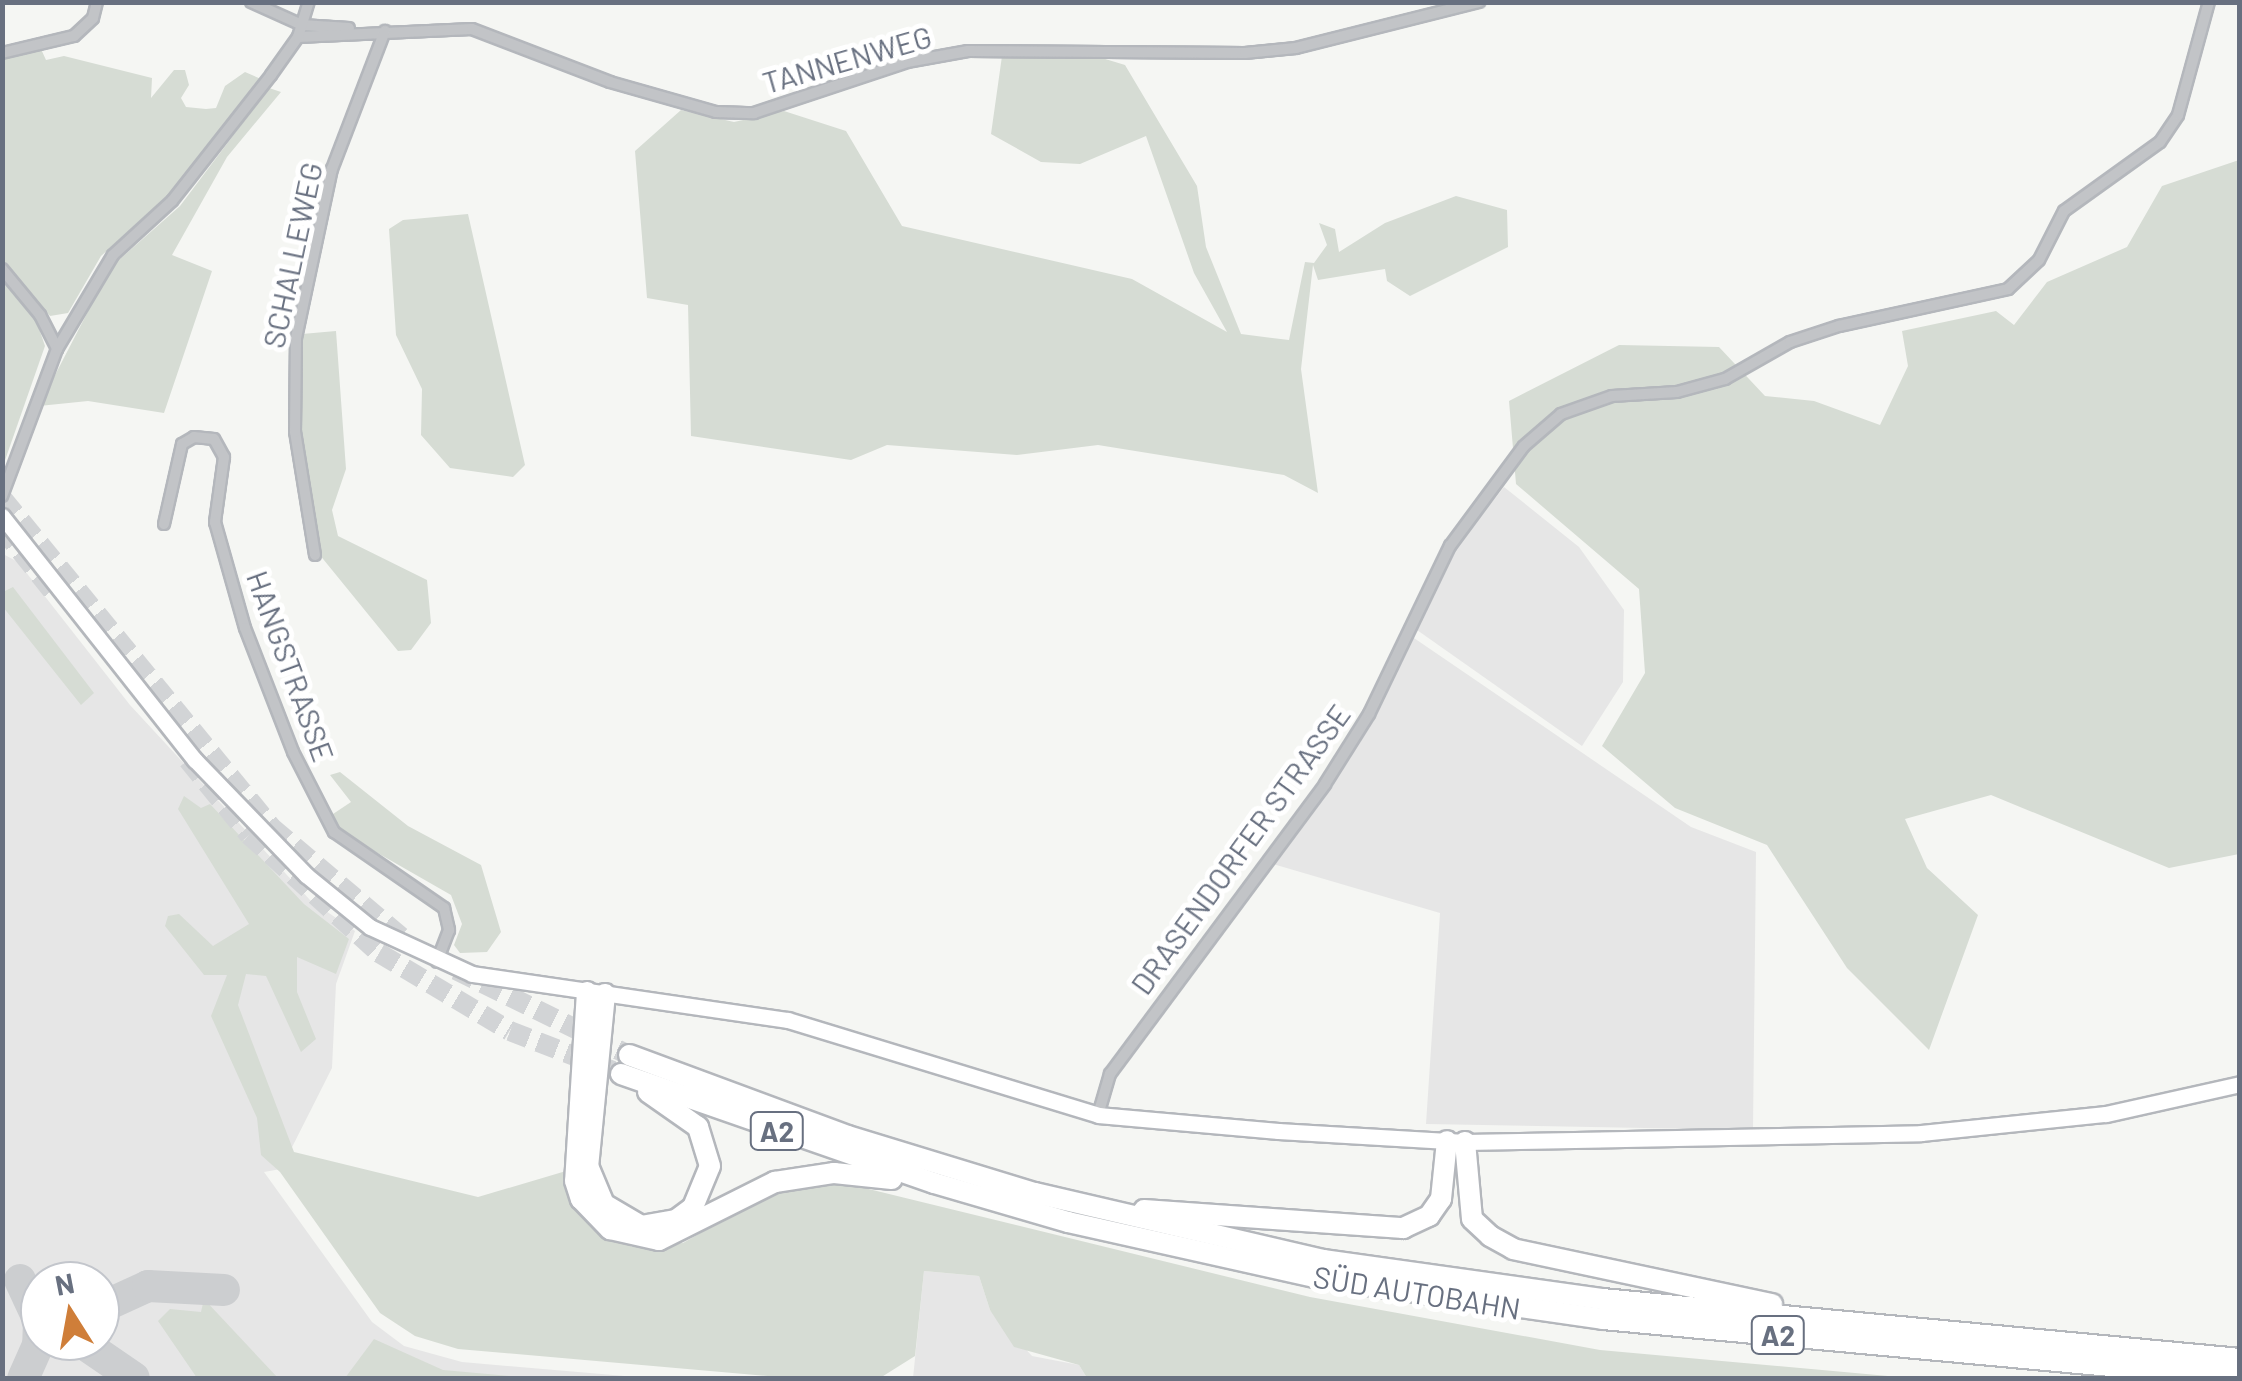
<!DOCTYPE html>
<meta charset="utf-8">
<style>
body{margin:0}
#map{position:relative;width:2242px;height:1381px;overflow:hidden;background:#f5f6f3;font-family:Barlow,sans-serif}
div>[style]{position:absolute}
.built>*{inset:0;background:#e6e6e6}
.green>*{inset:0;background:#d6dcd4}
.taxiway>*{height:32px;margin:-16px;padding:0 16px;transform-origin:16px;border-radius:16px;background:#ccced0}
.highway-tunnel>*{height:20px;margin-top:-10px;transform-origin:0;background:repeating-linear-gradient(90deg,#d2d4d6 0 20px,transparent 0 30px)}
.roads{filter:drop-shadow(2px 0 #b4b7bc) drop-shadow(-2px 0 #b4b7bc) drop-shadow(0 2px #b4b7bc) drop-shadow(0 -2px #b4b7bc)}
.street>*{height:10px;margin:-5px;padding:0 5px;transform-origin:5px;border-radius:5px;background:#c2c4c7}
.secondary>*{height:15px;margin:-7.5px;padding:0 7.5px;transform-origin:7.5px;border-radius:7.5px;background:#fff}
.highway>*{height:20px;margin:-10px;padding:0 10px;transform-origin:10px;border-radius:10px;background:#fff}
span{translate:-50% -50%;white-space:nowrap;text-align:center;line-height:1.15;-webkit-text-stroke:10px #fff;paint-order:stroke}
.shield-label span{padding:2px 8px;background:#fff;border:2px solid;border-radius:8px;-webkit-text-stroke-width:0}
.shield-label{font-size:28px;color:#687080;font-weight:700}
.street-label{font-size:30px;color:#687080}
.frame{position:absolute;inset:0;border:5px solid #687080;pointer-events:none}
.north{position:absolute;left:20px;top:1261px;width:100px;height:100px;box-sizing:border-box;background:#fff;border:2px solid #c3c6cc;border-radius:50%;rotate:349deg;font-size:28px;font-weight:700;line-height:40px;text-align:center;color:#687080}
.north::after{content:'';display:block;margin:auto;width:35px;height:45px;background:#cf7e39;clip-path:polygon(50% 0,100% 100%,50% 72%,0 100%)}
</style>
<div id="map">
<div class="built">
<div style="clip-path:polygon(1504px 487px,1579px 547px,1624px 610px,1623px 682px,1582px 746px,1417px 630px,1447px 559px)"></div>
<div style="clip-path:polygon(evenodd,3px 554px,18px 562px,130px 705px,310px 900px,355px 931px,336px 984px,332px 1068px,281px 1169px,264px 1172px,372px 1322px,404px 1346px,462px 1362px,648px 1378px,3px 1378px,3px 554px,40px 1281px,100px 1281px,100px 1341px,40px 1341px,40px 1281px)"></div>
<div style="clip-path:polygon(1411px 636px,1691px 827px,1756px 852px,1753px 1130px,1426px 1124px,1440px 913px,1273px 864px,1373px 722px)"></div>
<div style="clip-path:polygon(924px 1271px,979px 1276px,990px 1310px,1032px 1356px,1079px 1365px,1087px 1378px,913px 1378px)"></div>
</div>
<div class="green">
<div style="clip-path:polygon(41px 49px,46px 60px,64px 56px,152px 78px,151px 98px,174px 70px,185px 70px,189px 85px,181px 98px,186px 107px,206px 109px,216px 108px,225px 86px,245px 72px,261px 79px,166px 198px,101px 256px,68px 313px,50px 316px,3px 261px,2px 58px)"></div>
<div style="clip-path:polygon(1002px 56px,1102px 58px,1125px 65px,1197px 186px,1206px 247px,1241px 334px,1289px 340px,1305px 262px,1314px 263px,1327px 245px,1319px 223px,1335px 229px,1339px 252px,1385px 223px,1456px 196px,1507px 210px,1508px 247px,1410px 296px,1387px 281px,1385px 269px,1318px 280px,1313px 265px,1301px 369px,1318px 493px,1284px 475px,1098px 445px,1017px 455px,887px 445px,851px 460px,691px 436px,688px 305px,647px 298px,635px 151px,681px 110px,734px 122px,784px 111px,846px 131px,902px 226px,1132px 279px,1227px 332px,1194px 273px,1146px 136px,1080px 164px,1041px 162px,991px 134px)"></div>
<div style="clip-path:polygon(269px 88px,281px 92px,227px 157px,172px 255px,212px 271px,164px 413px,88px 401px,39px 406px,111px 267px,180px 206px)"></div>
<div style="clip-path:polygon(2239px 160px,2239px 854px,2169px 868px,1991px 795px,1905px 819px,1927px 868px,1978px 915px,1929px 1050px,1847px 968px,1767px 845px,1675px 808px,1602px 746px,1645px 673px,1639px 589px,1516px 484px,1509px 401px,1619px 345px,1719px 347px,1765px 396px,1814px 401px,1880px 425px,1908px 366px,1902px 331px,1996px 311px,2014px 325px,2047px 282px,2127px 247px,2162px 186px)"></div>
<div style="clip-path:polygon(468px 214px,525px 465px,513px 477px,450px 468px,421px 435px,422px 389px,396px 335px,389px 229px,403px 220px)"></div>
<div style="clip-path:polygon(3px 277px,33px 311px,45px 346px,3px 466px)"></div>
<div style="clip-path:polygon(336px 331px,346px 469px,332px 510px,338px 536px,427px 580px,431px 623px,411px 650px,398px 651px,319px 554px,301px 434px,302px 334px)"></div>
<div style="clip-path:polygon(13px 587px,94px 693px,81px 705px,3px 607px,3px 592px)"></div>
<div style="clip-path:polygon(340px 772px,408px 826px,481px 865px,501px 932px,487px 952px,460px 953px,454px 945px,462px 924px,451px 895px,341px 832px,330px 816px,351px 802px,330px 775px)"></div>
<div style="clip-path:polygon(184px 796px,201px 808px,210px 804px,304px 904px,349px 939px,336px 974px,297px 957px,297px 992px,316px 1039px,301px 1052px,266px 976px,246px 974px,238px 1005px,294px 1152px,478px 1197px,566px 1171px,585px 1219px,632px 1247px,683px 1243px,777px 1189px,844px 1183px,1310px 1297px,1600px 1350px,1910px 1378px,1087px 1378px,1079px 1365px,1014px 1347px,990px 1310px,979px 1276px,924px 1271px,915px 1356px,880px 1378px,790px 1378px,458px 1349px,415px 1336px,380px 1313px,280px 1172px,261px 1155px,257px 1118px,211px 1016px,227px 975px,204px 975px,165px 926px,168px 916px,179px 914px,213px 946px,249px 924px,178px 809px)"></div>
<div style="clip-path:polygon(204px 1299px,278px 1378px,197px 1378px,158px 1321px,170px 1309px,201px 1312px)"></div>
<div style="clip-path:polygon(374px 1339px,443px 1370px,533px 1378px,345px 1378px)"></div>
</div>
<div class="taxiway">
<div style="left:20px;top:1280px;width:45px;rotate:65.1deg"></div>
<div style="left:39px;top:1321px;width:24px;rotate:92deg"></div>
<div style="left:38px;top:1345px;width:36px;rotate:114deg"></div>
<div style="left:100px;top:1308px;width:53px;rotate:-24.6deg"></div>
<div style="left:148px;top:1286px;width:76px;rotate:3deg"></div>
<div style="left:80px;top:1341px;width:65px;rotate:34.4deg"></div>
</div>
<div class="highway-tunnel">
<div style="left:2px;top:498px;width:425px;rotate:50.7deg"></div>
<div style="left:271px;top:827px;width:170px;rotate:40.2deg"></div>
<div style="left:2px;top:528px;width:83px;rotate:51.3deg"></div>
<div style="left:188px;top:760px;width:97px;rotate:50.9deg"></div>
<div style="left:249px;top:835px;width:176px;rotate:42.2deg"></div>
<div style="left:379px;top:953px;width:152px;rotate:30.8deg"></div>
<div style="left:510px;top:1031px;width:119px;rotate:21.2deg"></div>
<div style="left:456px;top:970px;width:193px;rotate:26.2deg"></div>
</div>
<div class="roads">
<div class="street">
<div style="left:251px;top:2px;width:56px;rotate:24.3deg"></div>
<div style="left:302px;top:25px;width:47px;rotate:3.7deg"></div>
<div style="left:298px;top:37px;width:174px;rotate:-2.6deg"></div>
<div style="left:472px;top:29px;width:148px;rotate:21deg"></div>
<div style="left:610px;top:82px;width:110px;rotate:15.8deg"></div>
<div style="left:716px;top:112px;width:38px;rotate:2deg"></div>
<div style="left:754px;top:113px;width:161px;rotate:-18.4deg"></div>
<div style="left:907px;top:62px;width:62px;rotate:-10.2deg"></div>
<div style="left:968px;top:51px;width:277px;rotate:0.4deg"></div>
<div style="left:1245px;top:53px;width:51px;rotate:-5.6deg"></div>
<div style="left:1296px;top:48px;width:189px;rotate:-14.1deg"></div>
<div style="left:2px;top:53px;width:74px;rotate:-13.3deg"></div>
<div style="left:74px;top:36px;width:26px;rotate:-43deg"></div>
<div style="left:93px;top:18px;width:16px;rotate:-76deg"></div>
<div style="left:2px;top:269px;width:60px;rotate:50.4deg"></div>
<div style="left:40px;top:315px;width:38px;rotate:63deg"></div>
<div style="left:57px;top:349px;width:157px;rotate:110.5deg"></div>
<div style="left:57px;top:349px;width:109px;rotate:-59.2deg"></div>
<div style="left:113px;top:255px;width:80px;rotate:-42.5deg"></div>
<div style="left:172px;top:201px;width:160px;rotate:-51.8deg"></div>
<div style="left:271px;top:75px;width:47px;rotate:-54.6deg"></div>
<div style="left:298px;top:37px;width:37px;rotate:-73deg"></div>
<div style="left:164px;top:524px;width:82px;rotate:-77.3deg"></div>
<div style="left:182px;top:444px;width:14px;rotate:-30deg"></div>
<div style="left:194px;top:437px;width:20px;rotate:6deg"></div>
<div style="left:214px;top:439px;width:21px;rotate:61deg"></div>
<div style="left:224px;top:457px;width:66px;rotate:97.9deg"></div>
<div style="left:215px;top:522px;width:110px;rotate:74.2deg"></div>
<div style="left:245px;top:628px;width:133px;rotate:68.8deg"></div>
<div style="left:293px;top:752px;width:90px;rotate:62.9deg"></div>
<div style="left:334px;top:832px;width:134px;rotate:34.6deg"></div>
<div style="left:444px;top:908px;width:23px;rotate:77deg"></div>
<div style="left:449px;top:930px;width:34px;rotate:111deg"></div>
<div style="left:315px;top:555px;width:125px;rotate:-99.2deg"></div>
<div style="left:295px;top:432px;width:94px;rotate:-89.4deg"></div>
<div style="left:296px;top:338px;width:173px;rotate:-78deg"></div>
<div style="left:332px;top:169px;width:148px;rotate:-69deg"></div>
<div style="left:1098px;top:1115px;width:43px;rotate:-73.7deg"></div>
<div style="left:1110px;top:1074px;width:361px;rotate:-53.4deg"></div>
<div style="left:1325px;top:784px;width:83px;rotate:-57.8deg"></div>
<div style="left:1369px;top:714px;width:187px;rotate:-64.3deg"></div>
<div style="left:1450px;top:546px;width:124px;rotate:-53.5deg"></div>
<div style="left:1524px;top:446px;width:49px;rotate:-40.9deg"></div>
<div style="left:1561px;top:414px;width:54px;rotate:-19.4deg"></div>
<div style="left:1612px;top:396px;width:65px;rotate:-3.5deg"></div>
<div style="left:1677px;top:392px;width:50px;rotate:-15.2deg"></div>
<div style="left:1725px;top:379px;width:75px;rotate:-29.6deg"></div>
<div style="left:1790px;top:342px;width:52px;rotate:-18.1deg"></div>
<div style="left:1839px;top:326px;width:173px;rotate:-12.3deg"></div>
<div style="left:2008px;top:289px;width:42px;rotate:-43.1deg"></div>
<div style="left:2039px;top:260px;width:55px;rotate:-63deg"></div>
<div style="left:2064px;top:211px;width:118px;rotate:-35.7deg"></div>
<div style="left:2160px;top:142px;width:32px;rotate:-56deg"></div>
<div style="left:2178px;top:115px;width:117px;rotate:-74.7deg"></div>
</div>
<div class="secondary">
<div style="left:2px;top:516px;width:311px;rotate:51.7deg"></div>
<div style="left:195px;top:760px;width:160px;rotate:46deg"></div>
<div style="left:306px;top:875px;width:82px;rotate:39.1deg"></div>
<div style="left:370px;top:927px;width:112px;rotate:24.7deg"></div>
<div style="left:472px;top:974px;width:319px;rotate:8.3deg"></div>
<div style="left:788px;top:1020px;width:324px;rotate:17deg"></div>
<div style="left:1098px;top:1115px;width:181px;rotate:5.1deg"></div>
<div style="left:1278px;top:1131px;width:187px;rotate:3.4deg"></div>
<div style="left:1465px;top:1142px;width:456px;rotate:-1.1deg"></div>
<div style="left:1921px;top:1133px;width:186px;rotate:-5.9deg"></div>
<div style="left:2106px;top:1114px;width:137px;rotate:-12.6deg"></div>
</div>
<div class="highway">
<div style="left:587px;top:992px;width:189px;rotate:93.6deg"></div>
<div style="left:575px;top:1181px;width:19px;rotate:72deg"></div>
<div style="left:581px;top:1199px;width:42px;rotate:46deg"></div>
<div style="left:610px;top:1229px;width:50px;rotate:12.7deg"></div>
<div style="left:659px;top:1240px;width:130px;rotate:-26.6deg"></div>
<div style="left:775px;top:1182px;width:60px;rotate:-8.7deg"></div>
<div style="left:834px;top:1173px;width:58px;rotate:5.9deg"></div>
<div style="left:605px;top:994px;width:173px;rotate:95.6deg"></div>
<div style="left:588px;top:1166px;width:41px;rotate:67.2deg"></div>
<div style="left:604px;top:1204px;width:43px;rotate:30.7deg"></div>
<div style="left:641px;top:1226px;width:36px;rotate:-10deg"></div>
<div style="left:676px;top:1220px;width:21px;rotate:-37deg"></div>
<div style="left:693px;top:1207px;width:44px;rotate:-67.5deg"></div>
<div style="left:710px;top:1166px;width:41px;rotate:-107.1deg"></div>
<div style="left:698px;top:1127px;width:61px;rotate:-145deg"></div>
<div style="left:629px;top:1055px;width:233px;rotate:20.3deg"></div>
<div style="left:848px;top:1136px;width:195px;rotate:17deg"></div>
<div style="left:1035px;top:1193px;width:297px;rotate:13.1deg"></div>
<div style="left:1324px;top:1260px;width:281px;rotate:8deg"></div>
<div style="left:1602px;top:1299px;width:641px;rotate:5.37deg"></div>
<div style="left:621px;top:1074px;width:331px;rotate:19.2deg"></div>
<div style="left:934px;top:1183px;width:140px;rotate:16.2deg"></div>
<div style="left:1068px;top:1222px;width:257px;rotate:12.6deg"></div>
<div style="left:1319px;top:1278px;width:287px;rotate:8.2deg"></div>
<div style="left:1603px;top:1319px;width:640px;rotate:5.29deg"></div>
<div style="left:1465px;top:1142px;width:77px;rotate:84.8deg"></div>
<div style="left:1472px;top:1219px;width:25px;rotate:43deg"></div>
<div style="left:1490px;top:1236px;width:26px;rotate:29deg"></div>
<div style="left:1513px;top:1249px;width:265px;rotate:12deg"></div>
<div style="left:1144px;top:1210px;width:260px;rotate:4deg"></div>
<div style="left:1403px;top:1228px;width:29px;rotate:-25deg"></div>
<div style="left:1429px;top:1216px;width:21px;rotate:-55deg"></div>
<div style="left:1441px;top:1199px;width:58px;rotate:-84.1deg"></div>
</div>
</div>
<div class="shield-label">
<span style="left:777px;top:1131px">A2</span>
<span style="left:1778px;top:1335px">A2</span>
</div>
<div class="street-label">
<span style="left:847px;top:59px;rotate:-16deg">TANNENWEG</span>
<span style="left:292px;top:255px;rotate:-78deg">SCHALLEWEG</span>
<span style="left:291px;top:666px;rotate:70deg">HANGSTRASSE</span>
<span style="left:1240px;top:849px;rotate:-54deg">DRASENDORFER STRASSE</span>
<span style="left:1417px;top:1292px;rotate:9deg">SÜD AUTOBAHN</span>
</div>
<div class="frame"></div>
<div class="north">N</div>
</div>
